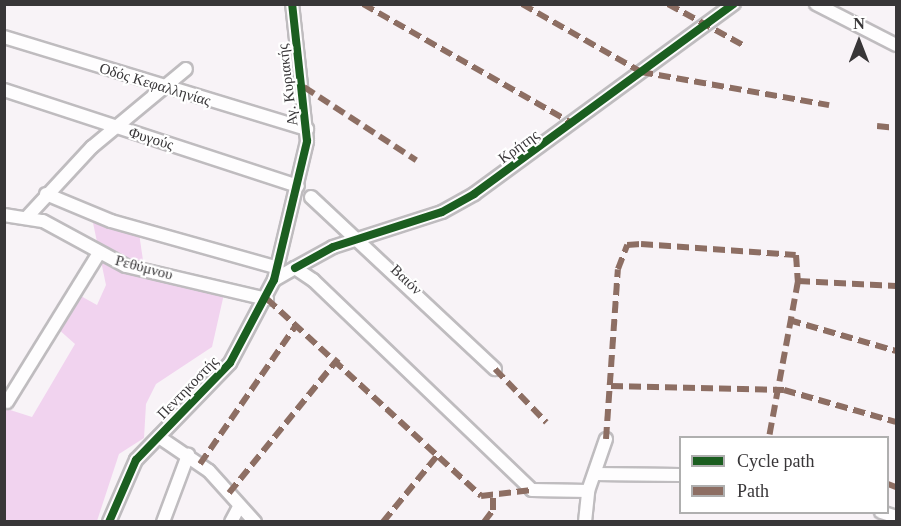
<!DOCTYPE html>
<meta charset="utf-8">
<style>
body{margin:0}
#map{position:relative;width:901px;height:526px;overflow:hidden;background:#f8f3f7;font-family:Georgia,serif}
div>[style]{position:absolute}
.green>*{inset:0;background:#f1d3ef}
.roads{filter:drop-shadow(2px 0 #bfbcbf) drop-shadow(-2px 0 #bfbcbf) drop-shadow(0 2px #bfbcbf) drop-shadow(0 -2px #bfbcbf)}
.minor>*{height:12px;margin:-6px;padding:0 6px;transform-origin:6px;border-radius:6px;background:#fefdfe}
.quiet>*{height:6px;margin-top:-3px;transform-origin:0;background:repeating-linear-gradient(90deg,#8d6e63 0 12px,transparent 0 18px)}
.cycleway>*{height:8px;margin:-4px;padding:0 4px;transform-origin:4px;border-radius:4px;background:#1b5e20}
span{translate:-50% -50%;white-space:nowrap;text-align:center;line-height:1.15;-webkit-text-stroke:4.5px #fff;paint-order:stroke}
.street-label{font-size:15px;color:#383638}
.frame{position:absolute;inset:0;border:6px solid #383638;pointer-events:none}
.legend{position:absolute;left:679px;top:436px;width:210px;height:78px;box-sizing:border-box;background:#fff;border:2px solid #afafaf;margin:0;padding:8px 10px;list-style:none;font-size:18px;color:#383638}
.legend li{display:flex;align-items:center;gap:12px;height:30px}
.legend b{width:30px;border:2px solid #afafaf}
.north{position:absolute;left:829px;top:12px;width:60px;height:60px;-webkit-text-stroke:4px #fff;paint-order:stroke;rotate:0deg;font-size:16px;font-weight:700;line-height:24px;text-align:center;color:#383638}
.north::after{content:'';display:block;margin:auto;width:21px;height:27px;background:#383638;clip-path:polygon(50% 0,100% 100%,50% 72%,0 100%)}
</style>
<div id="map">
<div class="green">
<div style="clip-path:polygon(92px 218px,139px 233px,145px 274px,224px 294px,212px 347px,156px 384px,146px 404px,144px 438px,119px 454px,97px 521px,5px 521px,4px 408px,32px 417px,75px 344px,57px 328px,79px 295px,97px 305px,106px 285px)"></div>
</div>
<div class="roads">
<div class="minor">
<div style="left:816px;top:4px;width:90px;rotate:27.1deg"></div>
<div style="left:4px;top:37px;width:317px;rotate:16.9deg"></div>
<div style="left:4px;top:90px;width:309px;rotate:18.1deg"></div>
<div style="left:46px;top:194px;width:70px;rotate:22.6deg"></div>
<div style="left:111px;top:221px;width:173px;rotate:15.7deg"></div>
<div style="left:311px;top:197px;width:252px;rotate:43.1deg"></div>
<div style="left:4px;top:215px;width:39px;rotate:9deg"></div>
<div style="left:43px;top:221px;width:94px;rotate:28.5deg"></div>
<div style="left:126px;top:266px;width:145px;rotate:13.2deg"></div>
<div style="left:28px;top:216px;width:94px;rotate:-47.2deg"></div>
<div style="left:92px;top:147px;width:122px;rotate:-39.7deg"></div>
<div style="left:295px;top:268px;width:43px;rotate:-28.9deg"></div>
<div style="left:333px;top:247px;width:114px;rotate:-17.8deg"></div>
<div style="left:442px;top:212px;width:37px;rotate:-29deg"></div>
<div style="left:474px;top:194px;width:322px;rotate:-36.2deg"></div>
<div style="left:274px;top:280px;width:24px;rotate:-30deg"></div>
<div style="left:295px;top:268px;width:22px;rotate:34deg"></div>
<div style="left:313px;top:280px;width:303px;rotate:43.8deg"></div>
<div style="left:532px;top:490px;width:56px;rotate:1deg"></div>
<div style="left:7px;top:402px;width:175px;rotate:-58.3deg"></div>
<div style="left:159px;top:437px;width:60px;rotate:34.2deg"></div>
<div style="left:209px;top:471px;width:69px;rotate:48deg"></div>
<div style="left:595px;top:474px;width:85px;rotate:0.7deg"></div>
<div style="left:881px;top:512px;width:16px;rotate:18deg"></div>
<div style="left:109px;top:522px;width:68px;rotate:-66.5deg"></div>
<div style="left:136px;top:460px;width:135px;rotate:-45.9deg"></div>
<div style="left:230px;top:363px;width:94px;rotate:-62.1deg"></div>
<div style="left:274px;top:280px;width:143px;rotate:-76.6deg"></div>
<div style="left:307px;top:141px;width:138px;rotate:-96.2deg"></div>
<div style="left:163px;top:522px;width:72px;rotate:-69.5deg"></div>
<div style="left:231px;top:522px;width:17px;rotate:-62deg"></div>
<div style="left:585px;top:522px;width:31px;rotate:-84deg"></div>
<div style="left:588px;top:491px;width:55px;rotate:-70.9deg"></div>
</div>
</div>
<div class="quiet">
<div style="left:363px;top:4px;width:242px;rotate:29.7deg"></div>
<div style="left:522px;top:4px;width:137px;rotate:29.7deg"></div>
<div style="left:641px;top:72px;width:191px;rotate:10deg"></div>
<div style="left:668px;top:4px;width:85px;rotate:28.7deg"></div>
<div style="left:304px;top:87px;width:134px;rotate:33.1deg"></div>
<div style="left:877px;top:126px;width:19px;rotate:6deg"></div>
<div style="left:798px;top:281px;width:98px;rotate:2.9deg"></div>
<div style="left:267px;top:299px;width:291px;rotate:42.6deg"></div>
<div style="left:481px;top:496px;width:51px;rotate:-6.7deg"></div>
<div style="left:789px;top:320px;width:111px;rotate:16.2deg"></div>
<div style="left:495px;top:369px;width:74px;rotate:46.1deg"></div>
<div style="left:611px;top:386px;width:173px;rotate:1.3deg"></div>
<div style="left:784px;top:390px;width:116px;rotate:15.9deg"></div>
<div style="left:606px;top:439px;width:170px;rotate:-86deg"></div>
<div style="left:618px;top:269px;width:26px;rotate:-69deg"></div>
<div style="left:627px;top:245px;width:14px;rotate:-4deg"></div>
<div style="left:641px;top:244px;width:155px;rotate:4.1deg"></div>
<div style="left:796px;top:255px;width:26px;rotate:86deg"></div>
<div style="left:798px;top:281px;width:160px;rotate:100.5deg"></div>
<div style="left:200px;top:464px;width:170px;rotate:-55.3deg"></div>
<div style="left:888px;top:484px;width:9px;rotate:21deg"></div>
<div style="left:229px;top:493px;width:173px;rotate:-50.9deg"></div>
<div style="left:383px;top:522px;width:85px;rotate:-50.7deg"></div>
<div style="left:484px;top:522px;width:15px;rotate:-53deg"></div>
<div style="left:493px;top:510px;width:15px;rotate:-90deg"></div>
</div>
<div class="cycleway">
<div style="left:295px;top:268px;width:43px;rotate:-28.9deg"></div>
<div style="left:333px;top:247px;width:114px;rotate:-17.8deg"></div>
<div style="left:442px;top:212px;width:37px;rotate:-29deg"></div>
<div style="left:474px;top:194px;width:322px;rotate:-36.2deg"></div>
<div style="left:109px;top:522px;width:68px;rotate:-66.5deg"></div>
<div style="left:136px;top:460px;width:135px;rotate:-45.9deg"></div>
<div style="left:230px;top:363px;width:94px;rotate:-62.1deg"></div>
<div style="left:274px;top:280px;width:143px;rotate:-76.6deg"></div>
<div style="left:307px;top:141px;width:138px;rotate:-96.2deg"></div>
</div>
<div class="street-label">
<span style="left:155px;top:85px;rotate:17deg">Οδός Κεφαλληνίας</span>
<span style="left:288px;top:85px;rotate:-97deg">Αγ. Κυριακής</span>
<span style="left:151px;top:139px;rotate:17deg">Φυγούς</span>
<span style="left:519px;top:147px;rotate:-36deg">Κρήτης</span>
<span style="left:144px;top:268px;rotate:15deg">Ρεθύμνου</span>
<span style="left:406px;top:280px;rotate:43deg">Βαιόν</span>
<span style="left:188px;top:388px;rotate:-46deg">Πεντηκοστής</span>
</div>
<div class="frame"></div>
<ul class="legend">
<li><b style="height:8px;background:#1b5e20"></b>Cycle path</li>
<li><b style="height:8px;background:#8d6e63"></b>Path</li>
</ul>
<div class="north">N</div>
</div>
